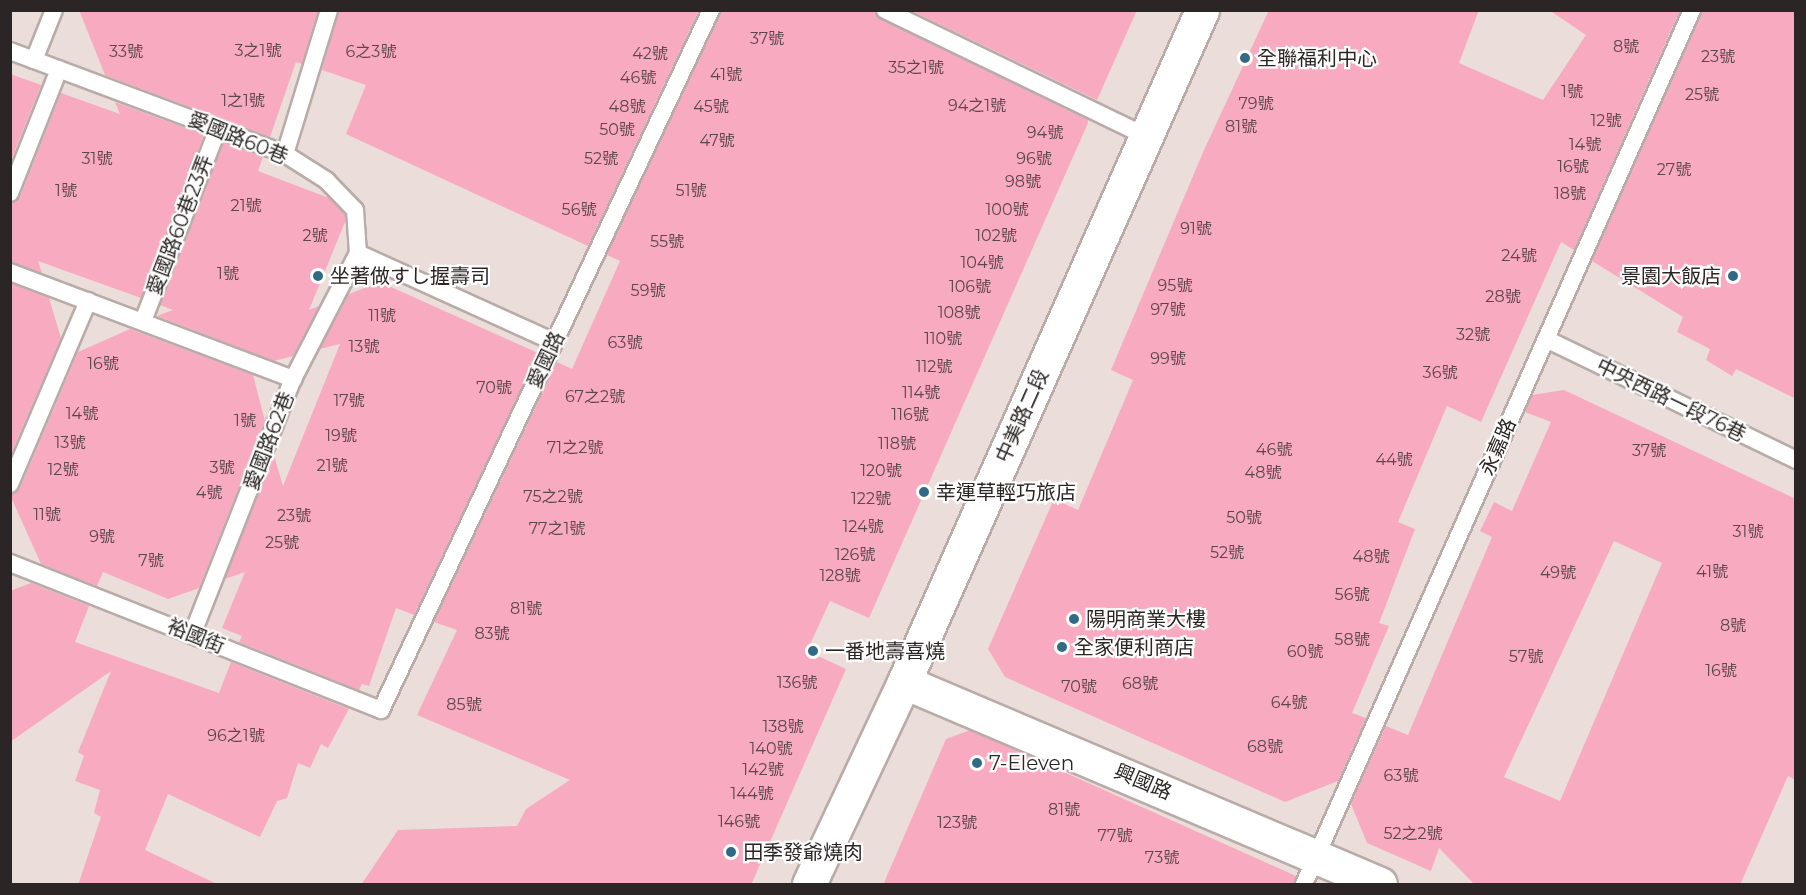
<!DOCTYPE html>
<meta charset="utf-8">
<style>
body{margin:0}
#map{position:relative;width:1806px;height:895px;overflow:hidden;background:#ebdeda;font-family:Montserrat,"Noto Sans TC","Noto Sans JP",sans-serif}
div>[style]{position:absolute}
.building>*{inset:0;background:#f8aac0}
.roads{filter:drop-shadow(2px 0 #b8aba8) drop-shadow(-2px 0 #b8aba8) drop-shadow(0 2px #b8aba8) drop-shadow(0 -2px #b8aba8)}
.service>*{height:16px;margin:-8px;padding:0 8px;transform-origin:8px;border-radius:8px;background:#fff}
.minor>*{height:33px;margin:-16.5px;padding:0 16.5px;transform-origin:16.5px;border-radius:16.5px;background:#fff}
.dots>*{width:16px;height:16px;translate:-50% -50%;box-sizing:border-box;border:3px solid #fff;border-radius:50%}
span{translate:-50% -50%;white-space:nowrap;text-align:center;line-height:1.15;-webkit-text-stroke:4.5px #fff;paint-order:stroke}
.number-label{font-size:16px;color:#5e474c}
.number-label span{-webkit-text-stroke-width:0}
.poi-label{font-size:20px;color:#2b2625}
.left{translate:0 -50%;text-align:left}
.right{translate:-100% -50%;text-align:right}
.street-label{font-size:20px;color:#2b2625}
.frame{position:absolute;inset:0;border:12px solid #2b2625;pointer-events:none}
</style>
<div id="map">
<div class="building">
<div style="clip-path:polygon(79px 10px,318px 10px,302px 64px,296px 62px,270px 137px,105px 75px)"></div>
<div style="clip-path:polygon(339px 10px,699px 10px,588px 246px,346px 134px,366px 85px,322px 70px)"></div>
<div style="clip-path:polygon(721px 10px,875px 10px,880px 19px,1088px 120px,1088px 123px,869px 618px,830px 601px,807px 651px,846px 669px,751px 885px,361px 885px,398px 830px,517px 826px,526px 809px,570px 780px,417px 715px,457px 630px,434px 622px,557px 362px,572px 369px,620px 261px,607px 255px)"></div>
<div style="clip-path:polygon(910px 10px,1137px 10px,1097px 100px)"></div>
<div style="clip-path:polygon(1269px 10px,1479px 10px,1459px 63px,1543px 100px,1586px 35px,1549px 10px,1680px 10px,1574px 250px,1561px 242px,1481px 422px,1447px 406px,1398px 522px,1415px 529px,1379px 623px,1389px 626px,1352px 713px,1366px 718px,1338px 781px,1285px 802px,1005px 677px,988px 649px,1054px 499px,1078px 510px,1133px 380px,1111px 370px,1204px 150px)"></div>
<div style="clip-path:polygon(1702px 10px,1796px 10px,1796px 399px,1736px 369px,1732px 376px,1706px 360px,1710px 349px,1677px 332px,1683px 317px,1592px 261px)"></div>
<div style="clip-path:polygon(10px 74px,41px 85px,10px 163px)"></div>
<div style="clip-path:polygon(61px 93px,120px 114px,115px 102px,204px 135px,141px 298px,38px 261px,42px 273px,10px 262px,10px 203px,20px 197px)"></div>
<div style="clip-path:polygon(224px 142px,263px 157px,258px 171px,329px 198px,345px 215px,345px 222px,309px 310px,319px 306px,293px 356px,274px 361px,157px 316px,173px 310px,160px 305px)"></div>
<div style="clip-path:polygon(380px 282px,538px 353px,414px 615px,396px 608px,369px 686px,362px 684px,359px 690px,239px 642px,242px 636px,222px 628px,245px 572px,225px 579px,274px 455px,283px 486px,340px 344px,320px 349px,349px 294px)"></div>
<div style="clip-path:polygon(10px 283px,49px 298px,61px 338px,10px 456px)"></div>
<div style="clip-path:polygon(130px 329px,253px 375px,265px 421px,199px 588px,168px 599px,103px 572px,97px 586px,41px 564px,10px 495px,20px 488px,78px 352px)"></div>
<div style="clip-path:polygon(evenodd,1564px 390px,1796px 499px,1796px 780px,1788px 776px,1740px 885px,1475px 885px,1439px 848px,1431px 871px,1367px 843px,1351px 804px,1386px 726px,1408px 735px,1492px 537px,1480px 531px,1494px 502px,1512px 511px,1551px 422px,1525px 412px,1532px 395px,1564px 390px,1614px 541px,1662px 563px,1560px 801px,1504px 777px,1614px 541px)"></div>
<div style="clip-path:polygon(31px 583px,89px 606px,75px 642px,219px 693px,231px 662px,349px 709px,328px 748px,321px 744px,310px 768px,298px 763px,287px 798px,277px 801px,260px 837px,168px 794px,145px 850px,219px 885px,78px 885px,101px 817px,94px 813px,100px 790px,75px 781px,84px 756px,78px 752px,111px 671px,10px 742px,10px 591px)"></div>
<div style="clip-path:polygon(970px 730px,1296px 876px,1294px 885px,883px 885px,946px 739px)"></div>
</div>
<div class="roads">
<div class="service">
<div style="left:885px;top:10px;width:290px;rotate:25.8deg"></div>
<div style="left:10px;top:51px;width:294px;rotate:20.5deg"></div>
<div style="left:285px;top:154px;width:49px;rotate:32.4deg"></div>
<div style="left:326px;top:180px;width:42px;rotate:46deg"></div>
<div style="left:355px;top:210px;width:43px;rotate:86deg"></div>
<div style="left:358px;top:253px;width:215px;rotate:24.4deg"></div>
<div style="left:34px;top:60px;width:54px;rotate:-68.2deg"></div>
<div style="left:285px;top:154px;width:151px;rotate:-73deg"></div>
<div style="left:10px;top:193px;width:133px;rotate:-68.4deg"></div>
<div style="left:10px;top:272px;width:303px;rotate:20.7deg"></div>
<div style="left:143px;top:321px;width:206px;rotate:-68.7deg"></div>
<div style="left:1546px;top:339px;width:278px;rotate:25.8deg"></div>
<div style="left:10px;top:484px;width:199px;rotate:-66.9deg"></div>
<div style="left:10px;top:563px;width:399px;rotate:21.6deg"></div>
<div style="left:381px;top:710px;width:774px;rotate:-64.76deg"></div>
<div style="left:192px;top:635px;width:275px;rotate:-68.5deg"></div>
<div style="left:293px;top:379px;width:142px;rotate:-62.7deg"></div>
<div style="left:1304px;top:884px;width:956px;rotate:-66.06deg"></div>
</div>
<div class="minor">
<div style="left:904px;top:682px;width:517px;rotate:22.99deg"></div>
<div style="left:809px;top:884px;width:223px;rotate:-64.8deg"></div>
<div style="left:904px;top:682px;width:735px;rotate:-66.08deg"></div>
</div>
</div>
<div class="dots">
<div style="left:1245px;top:58px;background:#326984"></div>
<div style="left:318px;top:276px;background:#326984"></div>
<div style="left:1733px;top:276px;background:#326984"></div>
<div style="left:924px;top:492px;background:#326984"></div>
<div style="left:1074px;top:619px;background:#326984"></div>
<div style="left:1062px;top:647px;background:#326984"></div>
<div style="left:813px;top:651px;background:#326984"></div>
<div style="left:977px;top:763px;background:#326984"></div>
<div style="left:731px;top:852px;background:#326984"></div>
</div>
<div class="number-label">
<span style="left:767px;top:39px">37號</span>
<span style="left:1626px;top:47px">8號</span>
<span style="left:258px;top:51px">3之1號</span>
<span style="left:126px;top:52px">33號</span>
<span style="left:371px;top:52px">6之3號</span>
<span style="left:650px;top:54px">42號</span>
<span style="left:1718px;top:57px">23號</span>
<span style="left:916px;top:68px">35之1號</span>
<span style="left:726px;top:75px">41號</span>
<span style="left:638px;top:78px">46號</span>
<span style="left:1572px;top:92px">1號</span>
<span style="left:1702px;top:95px">25號</span>
<span style="left:243px;top:101px">1之1號</span>
<span style="left:1256px;top:104px">79號</span>
<span style="left:977px;top:106px">94之1號</span>
<span style="left:627px;top:107px">48號</span>
<span style="left:711px;top:107px">45號</span>
<span style="left:1606px;top:121px">12號</span>
<span style="left:1241px;top:127px">81號</span>
<span style="left:617px;top:130px">50號</span>
<span style="left:1045px;top:133px">94號</span>
<span style="left:717px;top:141px">47號</span>
<span style="left:1585px;top:145px">14號</span>
<span style="left:97px;top:159px">31號</span>
<span style="left:601px;top:159px">52號</span>
<span style="left:1034px;top:159px">96號</span>
<span style="left:1573px;top:167px">16號</span>
<span style="left:1674px;top:170px">27號</span>
<span style="left:1023px;top:182px">98號</span>
<span style="left:66px;top:191px">1號</span>
<span style="left:691px;top:191px">51號</span>
<span style="left:1570px;top:194px">18號</span>
<span style="left:246px;top:206px">21號</span>
<span style="left:579px;top:210px">56號</span>
<span style="left:1007px;top:210px">100號</span>
<span style="left:1196px;top:229px">91號</span>
<span style="left:315px;top:236px">2號</span>
<span style="left:996px;top:236px">102號</span>
<span style="left:667px;top:242px">55號</span>
<span style="left:1519px;top:256px">24號</span>
<span style="left:982px;top:263px">104號</span>
<span style="left:228px;top:274px">1號</span>
<span style="left:1175px;top:286px">95號</span>
<span style="left:970px;top:287px">106號</span>
<span style="left:648px;top:291px">59號</span>
<span style="left:1503px;top:297px">28號</span>
<span style="left:1168px;top:310px">97號</span>
<span style="left:959px;top:313px">108號</span>
<span style="left:382px;top:316px">11號</span>
<span style="left:1473px;top:335px">32號</span>
<span style="left:943px;top:339px">110號</span>
<span style="left:625px;top:343px">63號</span>
<span style="left:364px;top:347px">13號</span>
<span style="left:1168px;top:359px">99號</span>
<span style="left:103px;top:364px">16號</span>
<span style="left:934px;top:367px">112號</span>
<span style="left:1440px;top:373px">36號</span>
<span style="left:494px;top:388px">70號</span>
<span style="left:921px;top:393px">114號</span>
<span style="left:595px;top:397px">67之2號</span>
<span style="left:349px;top:401px">17號</span>
<span style="left:82px;top:414px">14號</span>
<span style="left:910px;top:415px">116號</span>
<span style="left:245px;top:421px">1號</span>
<span style="left:341px;top:436px">19號</span>
<span style="left:70px;top:443px">13號</span>
<span style="left:897px;top:444px">118號</span>
<span style="left:575px;top:448px">71之2號</span>
<span style="left:1274px;top:450px">46號</span>
<span style="left:1649px;top:451px">37號</span>
<span style="left:1394px;top:460px">44號</span>
<span style="left:332px;top:466px">21號</span>
<span style="left:222px;top:468px">3號</span>
<span style="left:63px;top:470px">12號</span>
<span style="left:881px;top:471px">120號</span>
<span style="left:1263px;top:473px">48號</span>
<span style="left:209px;top:493px">4號</span>
<span style="left:553px;top:497px">75之2號</span>
<span style="left:871px;top:499px">122號</span>
<span style="left:47px;top:515px">11號</span>
<span style="left:294px;top:516px">23號</span>
<span style="left:1244px;top:518px">50號</span>
<span style="left:863px;top:527px">124號</span>
<span style="left:557px;top:529px">77之1號</span>
<span style="left:1748px;top:532px">31號</span>
<span style="left:102px;top:537px">9號</span>
<span style="left:282px;top:543px">25號</span>
<span style="left:1227px;top:553px">52號</span>
<span style="left:855px;top:555px">126號</span>
<span style="left:1371px;top:557px">48號</span>
<span style="left:151px;top:561px">7號</span>
<span style="left:1712px;top:572px">41號</span>
<span style="left:1558px;top:573px">49號</span>
<span style="left:840px;top:576px">128號</span>
<span style="left:1352px;top:595px">56號</span>
<span style="left:526px;top:609px">81號</span>
<span style="left:1733px;top:626px">8號</span>
<span style="left:492px;top:634px">83號</span>
<span style="left:1352px;top:640px">58號</span>
<span style="left:1305px;top:652px">60號</span>
<span style="left:1526px;top:657px">57號</span>
<span style="left:1721px;top:671px">16號</span>
<span style="left:797px;top:683px">136號</span>
<span style="left:1140px;top:684px">68號</span>
<span style="left:1079px;top:687px">70號</span>
<span style="left:1289px;top:703px">64號</span>
<span style="left:464px;top:705px">85號</span>
<span style="left:783px;top:727px">138號</span>
<span style="left:236px;top:736px">96之1號</span>
<span style="left:1265px;top:747px">68號</span>
<span style="left:771px;top:749px">140號</span>
<span style="left:763px;top:770px">142號</span>
<span style="left:1401px;top:776px">63號</span>
<span style="left:752px;top:794px">144號</span>
<span style="left:1064px;top:810px">81號</span>
<span style="left:739px;top:822px">146號</span>
<span style="left:957px;top:823px">123號</span>
<span style="left:1413px;top:834px">52之2號</span>
<span style="left:1115px;top:836px">77號</span>
<span style="left:1162px;top:858px">73號</span>
</div>
<div class="poi-label">
<span class="left" style="left:1257px;top:58px">全聯福利中心</span>
<span class="left" style="left:330px;top:276px">坐著做すし握壽司</span>
<span class="right" style="left:1721px;top:276px">景園大飯店</span>
<span class="left" style="left:936px;top:492px">幸運草輕巧旅店</span>
<span class="left" style="left:1086px;top:619px">陽明商業大樓</span>
<span class="left" style="left:1074px;top:647px">全家便利商店</span>
<span class="left" style="left:825px;top:651px">一番地壽喜燒</span>
<span class="left" style="left:989px;top:763px">7-Eleven</span>
<span class="left" style="left:743px;top:852px">田季發爺燒肉</span>
</div>
<div class="street-label">
<span style="left:238px;top:138px;rotate:22deg">愛國路60巷</span>
<span style="left:180px;top:225px;rotate:-69deg">愛國路60巷23弄</span>
<span style="left:546px;top:360px;rotate:-65deg">愛國路</span>
<span style="left:1671px;top:400px;rotate:26deg">中央西路一段76巷</span>
<span style="left:1022px;top:416px;rotate:-66deg">中美路二段</span>
<span style="left:269px;top:441px;rotate:-69deg">愛國路62巷</span>
<span style="left:1498px;top:447px;rotate:-66deg">永嘉路</span>
<span style="left:196px;top:636px;rotate:22deg">裕國街</span>
<span style="left:1143px;top:782px;rotate:23deg">興國路</span>
</div>
<div class="frame"></div>
</div>
